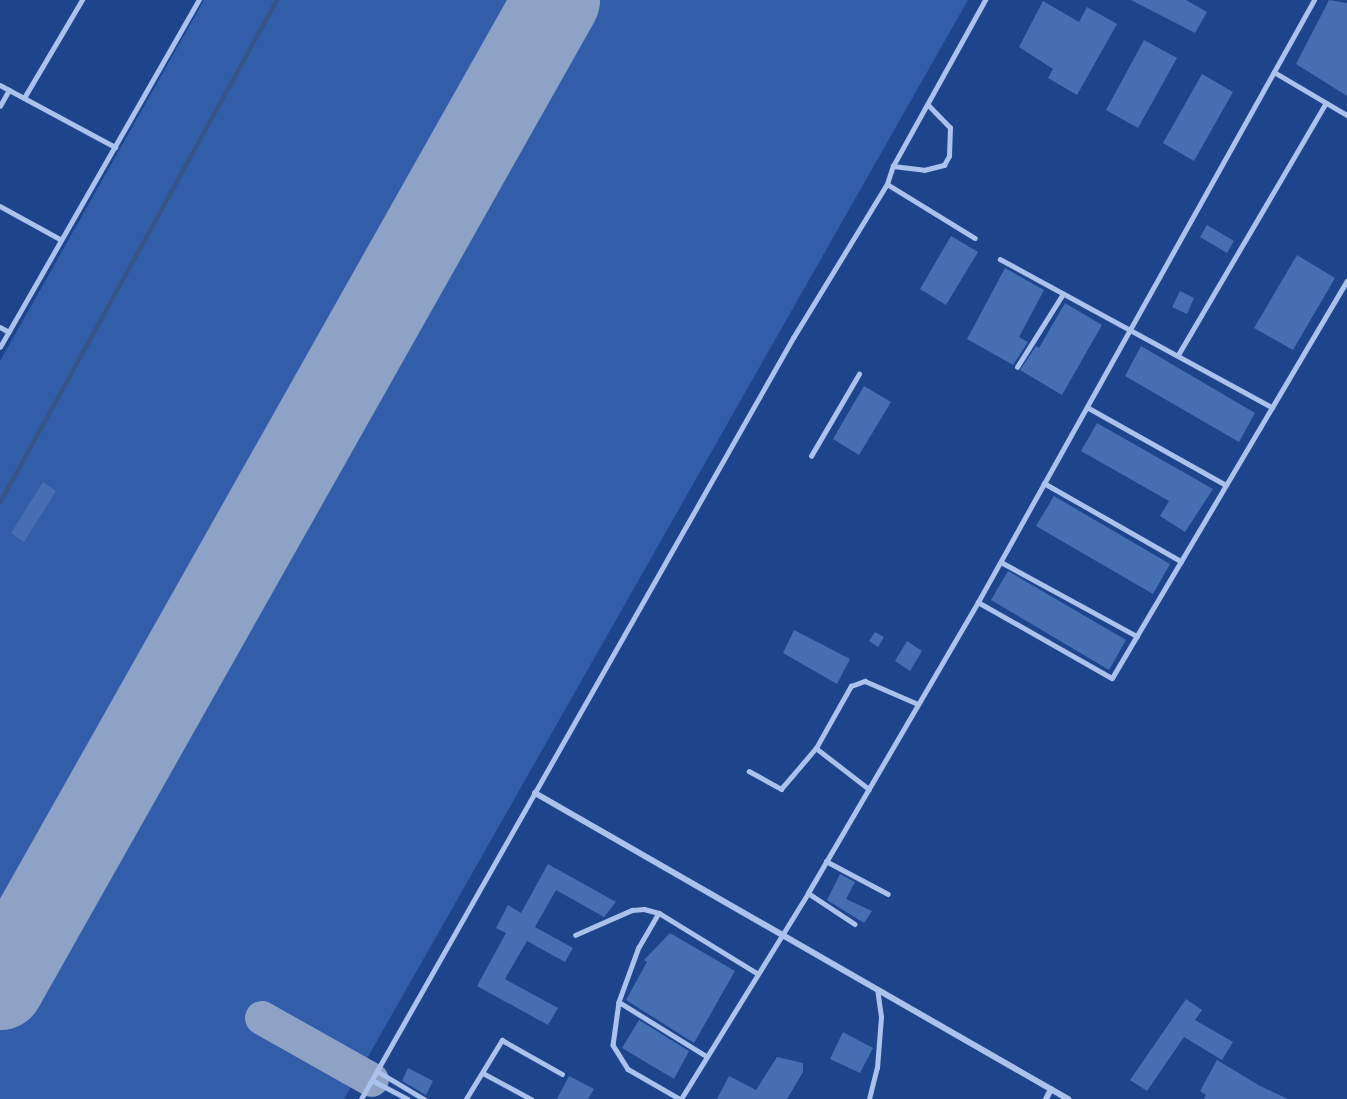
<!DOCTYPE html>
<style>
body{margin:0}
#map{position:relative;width:1347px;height:1099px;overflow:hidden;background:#1e448c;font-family:"Space Grotesk",sans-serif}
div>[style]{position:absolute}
.green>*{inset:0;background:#315da9}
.stream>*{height:4px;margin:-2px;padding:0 2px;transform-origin:2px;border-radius:2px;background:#385388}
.taxiway>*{height:34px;margin:-17px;padding:0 17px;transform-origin:17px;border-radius:17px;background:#8ea2c6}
.runway>*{height:87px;margin:-43.5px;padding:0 43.5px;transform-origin:43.5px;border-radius:43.5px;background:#8ea2c6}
.building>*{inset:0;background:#466eb3}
.service>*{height:4.5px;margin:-2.25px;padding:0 2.25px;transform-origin:2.25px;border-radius:2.25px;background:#aac2ec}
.minor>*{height:6px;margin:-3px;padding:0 3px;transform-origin:3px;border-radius:3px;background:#aac2ec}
span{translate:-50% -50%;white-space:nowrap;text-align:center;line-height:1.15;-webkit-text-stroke:4.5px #1e448c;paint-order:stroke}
</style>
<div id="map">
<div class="green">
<div style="clip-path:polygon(204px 0,968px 0,344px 1099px,0 1099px,0 361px)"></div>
</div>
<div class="stream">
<div style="left:0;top:503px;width:574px;rotate:-61.16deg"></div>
</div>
<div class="taxiway">
<div style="left:262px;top:1018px;width:126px;rotate:29.4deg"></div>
</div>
<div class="runway">
<div style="left:0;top:986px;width:1132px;rotate:-60.58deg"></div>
</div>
<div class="building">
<div style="clip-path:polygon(1131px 0,1186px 0,1207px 12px,1195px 33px)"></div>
<div style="clip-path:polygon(1329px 0,1347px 3px,1347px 96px,1296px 64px)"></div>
<div style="clip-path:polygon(1043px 1px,1079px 22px,1087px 7px,1117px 24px,1077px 95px,1048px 78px,1053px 69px,1019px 47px)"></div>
<div style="clip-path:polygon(1144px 40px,1177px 58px,1138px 128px,1106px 110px)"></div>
<div style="clip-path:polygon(1202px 74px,1233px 92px,1194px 161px,1163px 143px)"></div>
<div style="clip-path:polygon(1207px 225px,1234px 241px,1227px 253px,1200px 237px)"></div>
<div style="clip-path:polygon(951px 236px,978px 252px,946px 305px,920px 289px)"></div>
<div style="clip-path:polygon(1297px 255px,1335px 278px,1293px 350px,1254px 328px)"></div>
<div style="clip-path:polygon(1005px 268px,1044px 290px,1019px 337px,1028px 342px,1013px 365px,967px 339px)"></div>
<div style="clip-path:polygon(1180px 291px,1194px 298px,1187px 314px,1172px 307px)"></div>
<div style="clip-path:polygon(1065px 303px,1102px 325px,1062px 395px,1020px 370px,1036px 346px,1039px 348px)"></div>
<div style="clip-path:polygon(1141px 346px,1255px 413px,1239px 442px,1125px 376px)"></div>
<div style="clip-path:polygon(864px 386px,891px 402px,859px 455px,833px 439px)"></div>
<div style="clip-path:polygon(1097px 423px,1213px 489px,1185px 532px,1160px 516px,1169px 501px,1081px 451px)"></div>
<div style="clip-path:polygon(43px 482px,56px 491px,24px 542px,11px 533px)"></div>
<div style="clip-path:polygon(1054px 496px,1170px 564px,1153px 594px,1036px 526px)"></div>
<div style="clip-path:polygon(1008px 571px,1126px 640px,1109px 670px,991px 600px)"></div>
<div style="clip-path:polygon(794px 630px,850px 659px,837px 684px,783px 653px)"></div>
<div style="clip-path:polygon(875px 632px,884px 637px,878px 647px,869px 641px)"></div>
<div style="clip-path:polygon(907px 641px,922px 651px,910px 671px,895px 661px)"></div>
<div style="clip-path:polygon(548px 864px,616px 902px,604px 917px,556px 890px,535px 927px,573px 948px,565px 962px,527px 941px,505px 979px,558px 1008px,548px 1025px,477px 986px,506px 933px,496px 928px,508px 905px,521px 913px)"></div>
<div style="clip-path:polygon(840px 874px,855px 882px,846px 899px,872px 911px,864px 923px,827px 900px)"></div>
<div style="clip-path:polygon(670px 933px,735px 971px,694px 1043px,626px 1000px,647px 962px,644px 960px)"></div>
<div style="clip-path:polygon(1186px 999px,1202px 1010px,1195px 1020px,1233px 1042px,1222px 1060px,1184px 1037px,1147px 1091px,1130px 1080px)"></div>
<div style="clip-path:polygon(639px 1020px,689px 1051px,674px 1079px,622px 1048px)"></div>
<div style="clip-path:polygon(843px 1032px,873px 1048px,860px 1073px,830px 1059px)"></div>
<div style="clip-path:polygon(777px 1057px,803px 1063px,803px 1072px,787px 1099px,717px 1099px,729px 1076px,756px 1090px)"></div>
<div style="clip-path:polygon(1217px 1060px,1260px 1086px,1288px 1099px,1204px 1099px,1206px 1095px,1200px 1091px)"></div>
<div style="clip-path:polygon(408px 1068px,433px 1081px,426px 1095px,402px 1081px)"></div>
<div style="clip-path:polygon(569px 1076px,594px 1089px,588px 1099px,557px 1099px)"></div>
</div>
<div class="service">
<div style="left:1274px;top:72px;width:85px;rotate:30.5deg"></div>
<div style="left:0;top:85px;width:131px;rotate:28.3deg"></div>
<div style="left:24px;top:98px;width:114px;rotate:-59.4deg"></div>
<div style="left:0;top:106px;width:18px;rotate:-61deg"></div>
<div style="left:893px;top:166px;width:31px;rotate:7deg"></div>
<div style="left:924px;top:170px;width:21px;rotate:-14deg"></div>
<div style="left:944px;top:165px;width:10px;rotate:-61deg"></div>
<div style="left:949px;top:156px;width:28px;rotate:-88deg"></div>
<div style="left:950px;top:128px;width:32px;rotate:-134deg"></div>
<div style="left:887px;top:184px;width:103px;rotate:31.5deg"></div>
<div style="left:0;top:206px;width:68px;rotate:28.8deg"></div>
<div style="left:1000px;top:259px;width:310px;rotate:28.6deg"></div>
<div style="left:0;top:327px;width:10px;rotate:29deg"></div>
<div style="left:0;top:347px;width:400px;rotate:-60.2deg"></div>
<div style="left:1178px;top:355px;width:292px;rotate:-59.6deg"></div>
<div style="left:1017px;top:367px;width:86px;rotate:-57.8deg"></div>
<div style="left:1087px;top:407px;width:159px;rotate:29.3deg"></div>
<div style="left:811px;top:456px;width:95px;rotate:-59.7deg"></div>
<div style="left:1044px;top:483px;width:158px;rotate:29.7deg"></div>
<div style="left:1001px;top:562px;width:155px;rotate:28.6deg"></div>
<div style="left:978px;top:602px;width:154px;rotate:29.6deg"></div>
<div style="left:1112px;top:678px;width:461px;rotate:-59.4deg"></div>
<div style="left:816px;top:748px;width:71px;rotate:-60.6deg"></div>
<div style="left:851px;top:686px;width:15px;rotate:-20deg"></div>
<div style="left:865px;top:681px;width:58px;rotate:23.5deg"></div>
<div style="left:749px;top:771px;width:37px;rotate:29deg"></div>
<div style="left:781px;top:789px;width:54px;rotate:-49.5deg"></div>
<div style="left:816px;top:748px;width:67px;rotate:37.7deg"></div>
<div style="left:826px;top:861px;width:70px;rotate:28deg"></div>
<div style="left:808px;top:893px;width:56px;rotate:33.4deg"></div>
<div style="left:659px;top:913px;width:39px;rotate:120deg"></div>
<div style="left:639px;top:947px;width:59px;rotate:110deg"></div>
<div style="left:619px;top:1002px;width:43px;rotate:97.9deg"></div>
<div style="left:613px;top:1045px;width:28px;rotate:58deg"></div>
<div style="left:628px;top:1069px;width:60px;rotate:30deg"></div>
<div style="left:575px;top:935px;width:62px;rotate:-23.7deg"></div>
<div style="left:632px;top:910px;width:12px;rotate:-5deg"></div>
<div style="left:644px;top:909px;width:16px;rotate:15deg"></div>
<div style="left:659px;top:913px;width:115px;rotate:31.5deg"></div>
<div style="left:619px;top:1002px;width:102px;rotate:31.8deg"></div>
<div style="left:377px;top:1071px;width:55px;rotate:30.8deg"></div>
<div style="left:483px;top:1073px;width:55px;rotate:28.4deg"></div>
<div style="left:372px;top:1080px;width:40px;rotate:28deg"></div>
<div style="left:361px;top:1099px;width:875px;rotate:-60.42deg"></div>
<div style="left:793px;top:338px;width:180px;rotate:-58.6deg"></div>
<div style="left:887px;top:184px;width:19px;rotate:-72deg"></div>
<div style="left:893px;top:166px;width:190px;rotate:-61deg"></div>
<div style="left:466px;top:1099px;width:69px;rotate:-58.6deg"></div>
<div style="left:502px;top:1040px;width:69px;rotate:29.5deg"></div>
<div style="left:681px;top:1099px;width:242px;rotate:-58.3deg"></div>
<div style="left:808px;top:893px;width:337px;rotate:-59.7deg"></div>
<div style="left:978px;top:602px;width:689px;rotate:-60.83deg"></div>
<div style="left:869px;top:1099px;width:32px;rotate:-76deg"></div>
<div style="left:877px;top:1068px;width:51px;rotate:-85.5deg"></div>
<div style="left:881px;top:1017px;width:27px;rotate:-98deg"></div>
</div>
<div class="minor">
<div style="left:535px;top:793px;width:615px;rotate:29.86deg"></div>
<div style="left:1046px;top:1099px;width:11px;rotate:-63deg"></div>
</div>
</div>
